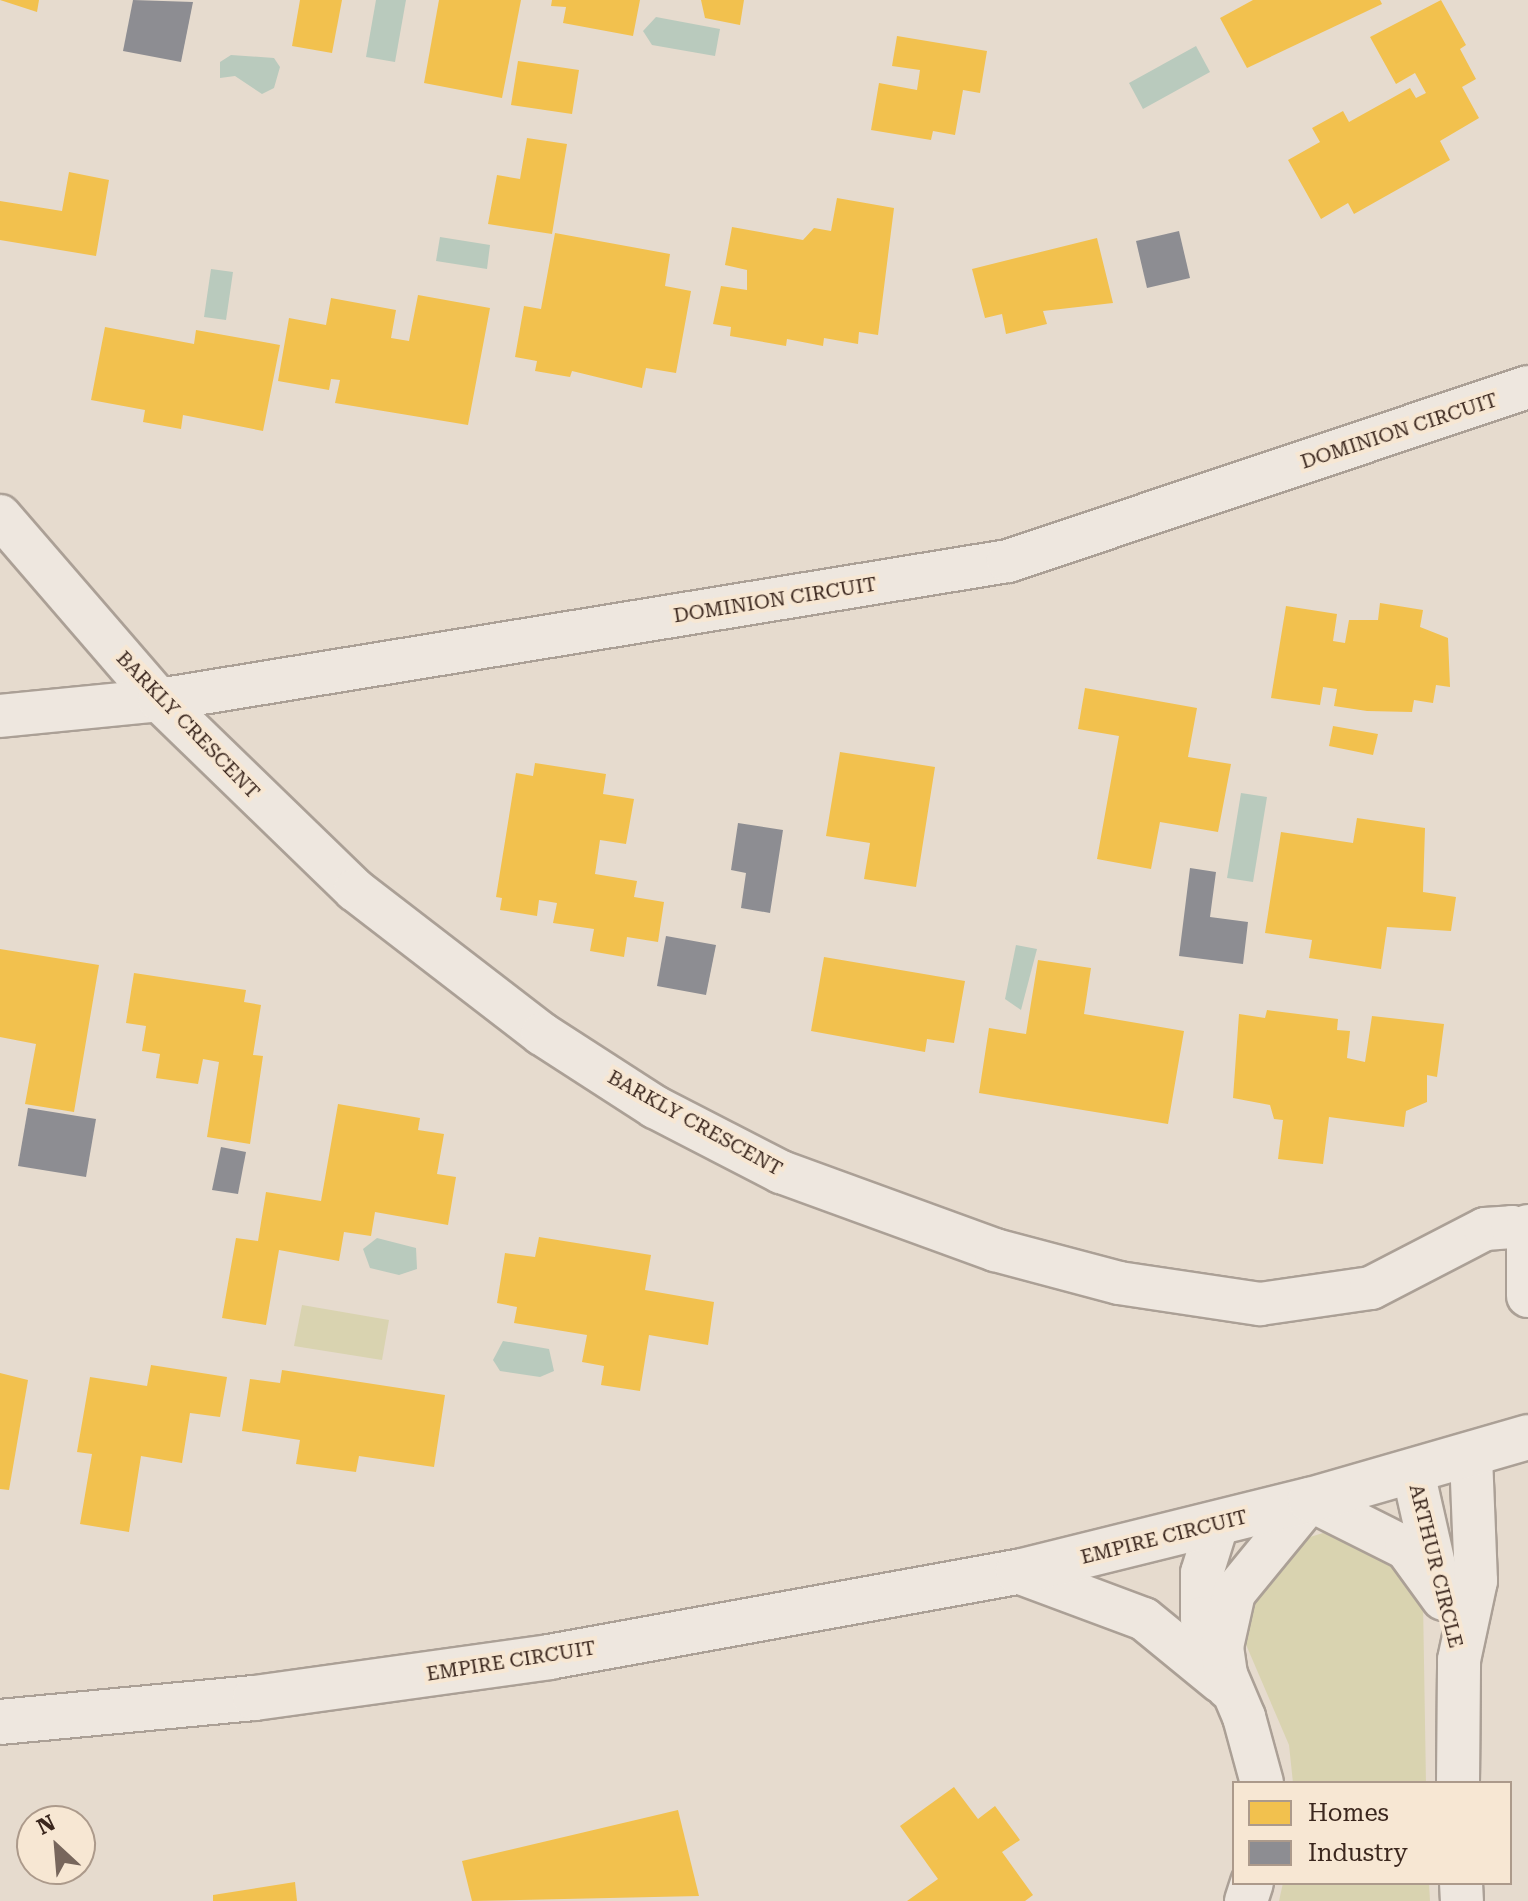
<!DOCTYPE html>
<style>
body{margin:0}
#map{position:relative;width:1528px;height:1901px;overflow:hidden;background:#e6dbce;font-family:"Roboto Serif",serif}
div>[style]{position:absolute}
.green>*{inset:0;background:#d9d3b0}
.water>*{inset:0;background:#b9cabd}
.homes>*{inset:0;background:#f2c14e}
.industry>*{inset:0;background:#8d8d92}
.roads{filter:drop-shadow(2px 0 #aba096) drop-shadow(-2px 0 #aba096) drop-shadow(0 2px #aba096) drop-shadow(0 -2px #aba096)}
.street>*{height:42px;margin:-21px;padding:0 21px;transform-origin:21px;border-radius:21px;background:#eee7df}
.secondary>*{height:44px;margin:-22px;padding:0 22px;transform-origin:22px;border-radius:22px;background:#eee7df}
span{translate:-50% -50%;white-space:nowrap;text-align:center;line-height:1.15;-webkit-text-stroke:8px #f7e7d3;paint-order:stroke}
.street-label{font-size:20px;color:#3b271e}
.legend{position:absolute;left:1232px;top:1781px;width:280px;height:104px;box-sizing:border-box;background:#f7e7d3;border:2px solid #ac9a8b;margin:0;padding:10px 14px;list-style:none;font-size:24px;color:#3b271e}
.legend li{display:flex;align-items:center;gap:16px;height:40px}
.legend b{width:40px;border:2px solid #ac9a8b}
.north{position:absolute;left:16px;top:1805px;width:80px;height:80px;box-sizing:border-box;background:#f7e7d3;border:2px solid #ac9a8b;border-radius:50%;rotate:334deg;font-size:22px;font-weight:700;line-height:32px;text-align:center;color:#3b271e}
.north::after{content:'';display:block;margin:auto;width:28px;height:36px;background:#77665c;clip-path:polygon(50% 0,100% 100%,50% 72%,0 100%)}
</style>
<div id="map">
<div class="green">
<div style="clip-path:polygon(302px 1305px,389px 1320px,382px 1360px,294px 1346px)"></div>
<div style="clip-path:polygon(1323px 1533px,1386px 1552px,1423px 1601px,1426px 1783px,1293px 1783px,1289px 1745px,1241px 1633px,1248px 1597px,1297px 1541px)"></div>
<div style="clip-path:polygon(1283px 1883px,1429px 1883px,1430px 1901px,1279px 1901px)"></div>
</div>
<div class="water">
<div style="clip-path:polygon(376px 0,406px 0,395px 62px,366px 57px)"></div>
<div style="clip-path:polygon(656px 17px,720px 29px,715px 56px,652px 45px,643px 31px)"></div>
<div style="clip-path:polygon(1196px 46px,1210px 72px,1143px 109px,1129px 83px)"></div>
<div style="clip-path:polygon(231px 55px,274px 58px,280px 67px,274px 88px,262px 94px,235px 76px,220px 78px,220px 62px)"></div>
<div style="clip-path:polygon(440px 237px,490px 245px,487px 269px,436px 261px)"></div>
<div style="clip-path:polygon(211px 269px,233px 272px,226px 320px,204px 317px)"></div>
<div style="clip-path:polygon(1241px 793px,1267px 797px,1253px 882px,1227px 878px)"></div>
<div style="clip-path:polygon(1016px 945px,1037px 949px,1021px 1010px,1005px 999px)"></div>
<div style="clip-path:polygon(377px 1238px,416px 1248px,417px 1269px,399px 1275px,370px 1268px,363px 1249px)"></div>
<div style="clip-path:polygon(503px 1341px,549px 1349px,554px 1371px,540px 1377px,500px 1371px,493px 1360px)"></div>
</div>
<div class="homes">
<div style="clip-path:polygon(0 0,39px 0,37px 12px)"></div>
<div style="clip-path:polygon(300px 0,342px 0,332px 53px,292px 46px)"></div>
<div style="clip-path:polygon(439px 0,521px 0,502px 98px,424px 83px)"></div>
<div style="clip-path:polygon(552px 0,640px 0,633px 36px,563px 23px,566px 7px,551px 6px)"></div>
<div style="clip-path:polygon(701px 0,744px 0,740px 25px,705px 18px)"></div>
<div style="clip-path:polygon(1253px 0,1380px 0,1382px 4px,1247px 68px,1220px 18px)"></div>
<div style="clip-path:polygon(1441px 0,1466px 45px,1460px 49px,1476px 79px,1462px 87px,1479px 118px,1440px 141px,1450px 160px,1354px 214px,1348px 203px,1321px 219px,1288px 160px,1320px 142px,1312px 128px,1343px 111px,1349px 122px,1410px 88px,1416px 98px,1426px 93px,1415px 73px,1396px 84px,1370px 37px)"></div>
<div style="clip-path:polygon(897px 36px,987px 51px,980px 93px,963px 90px,955px 135px,933px 131px,931px 140px,871px 130px,879px 83px,917px 90px,920px 70px,892px 66px)"></div>
<div style="clip-path:polygon(518px 61px,579px 70px,572px 114px,511px 105px)"></div>
<div style="clip-path:polygon(527px 138px,567px 144px,552px 234px,488px 224px,497px 175px,520px 179px)"></div>
<div style="clip-path:polygon(69px 172px,109px 180px,96px 256px,0 240px,0 201px,62px 211px)"></div>
<div style="clip-path:polygon(837px 198px,894px 208px,878px 335px,859px 332px,858px 344px,824px 338px,823px 346px,787px 339px,786px 346px,730px 336px,731px 327px,713px 324px,721px 286px,747px 290px,747px 270px,725px 265px,732px 227px,803px 240px,814px 228px,831px 231px)"></div>
<div style="clip-path:polygon(555px 233px,670px 254px,665px 286px,691px 291px,676px 373px,646px 368px,642px 388px,572px 371px,570px 377px,535px 371px,537px 361px,515px 357px,524px 306px,541px 309px)"></div>
<div style="clip-path:polygon(1097px 238px,1113px 303px,1043px 311px,1047px 324px,1006px 334px,1002px 314px,985px 318px,972px 269px)"></div>
<div style="clip-path:polygon(418px 295px,490px 308px,468px 425px,335px 403px,340px 380px,331px 379px,329px 390px,278px 381px,289px 318px,326px 325px,331px 298px,396px 310px,391px 338px,409px 341px)"></div>
<div style="clip-path:polygon(105px 327px,194px 344px,196px 330px,280px 345px,263px 431px,183px 415px,181px 429px,143px 422px,145px 410px,91px 400px)"></div>
<div style="clip-path:polygon(1380px 603px,1423px 610px,1420px 627px,1448px 638px,1450px 687px,1436px 685px,1433px 703px,1414px 700px,1412px 712px,1367px 711px,1334px 706px,1337px 689px,1323px 687px,1320px 705px,1271px 698px,1286px 606px,1337px 614px,1333px 641px,1345px 643px,1349px 620px,1378px 620px)"></div>
<div style="clip-path:polygon(1085px 688px,1197px 708px,1188px 757px,1231px 764px,1218px 832px,1160px 822px,1151px 869px,1097px 859px,1119px 736px,1078px 729px)"></div>
<div style="clip-path:polygon(1333px 726px,1378px 734px,1373px 755px,1329px 746px)"></div>
<div style="clip-path:polygon(840px 752px,935px 767px,916px 887px,864px 879px,870px 843px,826px 836px)"></div>
<div style="clip-path:polygon(535px 763px,606px 774px,603px 794px,634px 799px,626px 844px,600px 840px,595px 874px,637px 881px,634px 897px,664px 902px,658px 942px,627px 937px,624px 957px,590px 951px,594px 929px,553px 923px,557px 903px,539px 900px,537px 916px,500px 910px,502px 898px,496px 897px,516px 773px,533px 776px)"></div>
<div style="clip-path:polygon(1357px 818px,1425px 828px,1423px 892px,1456px 897px,1451px 931px,1387px 927px,1381px 969px,1309px 958px,1312px 940px,1265px 933px,1281px 832px,1353px 843px)"></div>
<div style="clip-path:polygon(0 949px,99px 965px,74px 1112px,25px 1104px,36px 1044px,0 1037px)"></div>
<div style="clip-path:polygon(824px 957px,965px 981px,954px 1043px,927px 1039px,925px 1052px,811px 1031px)"></div>
<div style="clip-path:polygon(1038px 960px,1091px 968px,1084px 1014px,1184px 1031px,1168px 1124px,979px 1093px,989px 1028px,1026px 1034px)"></div>
<div style="clip-path:polygon(134px 973px,246px 990px,244px 1002px,261px 1005px,253px 1055px,263px 1056px,250px 1144px,207px 1137px,219px 1062px,203px 1059px,198px 1084px,156px 1078px,160px 1054px,142px 1051px,146px 1026px,126px 1023px)"></div>
<div style="clip-path:polygon(1267px 1010px,1338px 1019px,1337px 1030px,1350px 1031px,1347px 1058px,1365px 1062px,1372px 1016px,1444px 1024px,1437px 1077px,1427px 1075px,1427px 1102px,1406px 1111px,1404px 1127px,1329px 1117px,1323px 1164px,1278px 1159px,1283px 1120px,1274px 1119px,1270px 1105px,1233px 1098px,1239px 1014px,1265px 1018px)"></div>
<div style="clip-path:polygon(338px 1104px,420px 1118px,418px 1130px,444px 1134px,437px 1174px,456px 1177px,448px 1225px,375px 1212px,371px 1236px,344px 1232px,339px 1261px,279px 1250px,266px 1325px,222px 1318px,236px 1238px,258px 1241px,266px 1192px,321px 1201px)"></div>
<div style="clip-path:polygon(539px 1237px,651px 1255px,645px 1290px,714px 1302px,708px 1345px,649px 1335px,640px 1391px,601px 1385px,604px 1366px,582px 1362px,587px 1335px,514px 1323px,517px 1307px,497px 1303px,505px 1253px,535px 1257px)"></div>
<div style="clip-path:polygon(151px 1365px,227px 1377px,220px 1417px,190px 1413px,182px 1463px,141px 1456px,129px 1532px,80px 1524px,92px 1454px,77px 1452px,90px 1377px,147px 1386px)"></div>
<div style="clip-path:polygon(282px 1370px,445px 1395px,434px 1467px,359px 1456px,356px 1472px,296px 1464px,300px 1440px,242px 1431px,250px 1379px,280px 1383px)"></div>
<div style="clip-path:polygon(0 1373px,28px 1380px,9px 1490px,0 1489px)"></div>
<div style="clip-path:polygon(954px 1787px,978px 1819px,995px 1806px,1020px 1840px,1002px 1852px,1033px 1895px,1025px 1901px,907px 1901px,938px 1879px,900px 1826px)"></div>
<div style="clip-path:polygon(678px 1810px,699px 1896px,472px 1901px,462px 1861px)"></div>
<div style="clip-path:polygon(295px 1882px,297px 1901px,213px 1901px,213px 1895px)"></div>
</div>
<div class="industry">
<div style="clip-path:polygon(133px 0,193px 2px,181px 62px,123px 51px)"></div>
<div style="clip-path:polygon(1179px 231px,1190px 278px,1147px 288px,1136px 241px)"></div>
<div style="clip-path:polygon(738px 823px,783px 830px,770px 913px,741px 908px,746px 873px,731px 870px)"></div>
<div style="clip-path:polygon(1190px 868px,1216px 872px,1210px 917px,1248px 922px,1243px 964px,1179px 956px)"></div>
<div style="clip-path:polygon(666px 936px,716px 945px,706px 995px,657px 986px)"></div>
<div style="clip-path:polygon(28px 1108px,96px 1119px,86px 1177px,18px 1166px)"></div>
<div style="clip-path:polygon(221px 1147px,246px 1152px,238px 1194px,212px 1190px)"></div>
</div>
<div class="roads">
<div class="street">
<div style="left:0;top:516px;width:243px;rotate:49.2deg"></div>
<div style="left:159px;top:700px;width:273px;rotate:44.1deg"></div>
<div style="left:355px;top:890px;width:236px;rotate:37.6deg"></div>
<div style="left:542px;top:1034px;width:135px;rotate:32.9deg"></div>
<div style="left:655px;top:1107px;width:142px;rotate:27.3deg"></div>
<div style="left:781px;top:1172px;width:228px;rotate:20deg"></div>
<div style="left:995px;top:1250px;width:128px;rotate:14.9deg"></div>
<div style="left:1119px;top:1283px;width:143px;rotate:8.5deg"></div>
<div style="left:1260px;top:1304px;width:112px;rotate:-8.2deg"></div>
<div style="left:1371px;top:1288px;width:128px;rotate:-27.4deg"></div>
<div style="left:1485px;top:1229px;width:27px;rotate:-4deg"></div>
<div style="left:1512px;top:1227px;width:18px;rotate:27deg"></div>
<div style="left:0;top:716px;width:160px;rotate:-5.7deg"></div>
<div style="left:159px;top:700px;width:860px;rotate:-9.3deg"></div>
<div style="left:1008px;top:561px;width:548px;rotate:-18.5deg"></div>
<div style="left:1528px;top:1226px;width:70px;rotate:90deg"></div>
<div style="left:1413px;top:1472px;width:113px;rotate:77.2deg"></div>
<div style="left:1217px;top:1525px;width:50px;rotate:107.4deg"></div>
<div style="left:1202px;top:1573px;width:45px;rotate:90deg"></div>
<div style="left:1202px;top:1618px;width:108px;rotate:67deg"></div>
<div style="left:1244px;top:1717px;width:68px;rotate:74.7deg"></div>
<div style="left:1018px;top:1572px;width:134px;rotate:20.5deg"></div>
<div style="left:1144px;top:1619px;width:99px;rotate:39.3deg"></div>
<div style="left:1228px;top:1688px;width:41px;rotate:-98.3deg"></div>
<div style="left:1222px;top:1647px;width:55px;rotate:-77.5deg"></div>
<div style="left:1234px;top:1593px;width:120px;rotate:-50.7deg"></div>
<div style="left:1310px;top:1500px;width:107px;rotate:26.6deg"></div>
<div style="left:1406px;top:1548px;width:63px;rotate:54deg"></div>
<div style="left:1458px;top:1783px;width:123px;rotate:-89.5deg"></div>
<div style="left:1459px;top:1660px;width:81px;rotate:-77.9deg"></div>
<div style="left:1476px;top:1581px;width:127px;rotate:-92.3deg"></div>
<div style="left:1461px;top:1883px;width:18px;rotate:87deg"></div>
<div style="left:1246px;top:1901px;width:19px;rotate:-72deg"></div>
</div>
<div class="secondary">
<div style="left:0;top:1722px;width:256px;rotate:-5.4deg"></div>
<div style="left:255px;top:1698px;width:297px;rotate:-7.9deg"></div>
<div style="left:549px;top:1657px;width:477px;rotate:-10.3deg"></div>
<div style="left:1018px;top:1572px;width:301px;rotate:-13.9deg"></div>
<div style="left:1310px;top:1500px;width:227px;rotate:-16.1deg"></div>
</div>
</div>
<div class="street-label">
<span style="left:1399px;top:431px;rotate:-18deg">DOMINION CIRCUIT</span>
<span style="left:775px;top:600px;rotate:-9deg">DOMINION CIRCUIT</span>
<span style="left:188px;top:725px;rotate:46deg">BARKLY CRESCENT</span>
<span style="left:695px;top:1123px;rotate:29deg">BARKLY CRESCENT</span>
<span style="left:1164px;top:1537px;rotate:-14deg">EMPIRE CIRCUIT</span>
<span style="left:1436px;top:1566px;rotate:76deg">ARTHUR CIRCLE</span>
<span style="left:511px;top:1661px;rotate:-9deg">EMPIRE CIRCUIT</span>
</div>
<ul class="legend">
<li><b style="height:22px;background:#f2c14e"></b>Homes</li>
<li><b style="height:22px;background:#8d8d92"></b>Industry</li>
</ul>
<div class="north">N</div>
</div>
